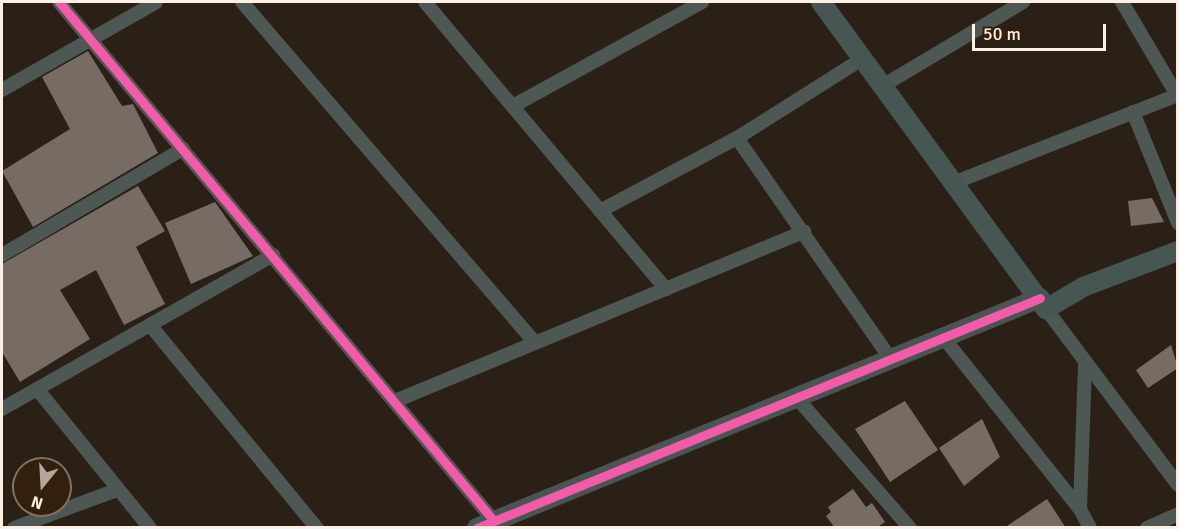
<!DOCTYPE html>
<style>
body{margin:0}
#map{position:relative;width:1179px;height:529px;overflow:hidden;background:#2b2015;font-family:Signika,sans-serif}
div>[style]{position:absolute}
.building>*{inset:0;background:#766c64}
.street>*{height:14px;margin:-7px;padding:0 7px;transform-origin:7px;border-radius:7px;background:#4d5855}
.secondary>*{height:20px;margin:-10px;padding:0 10px;transform-origin:10px;border-radius:10px;background:#455653}
.cycleway>*{height:9px;margin:-4.5px;padding:0 4.5px;transform-origin:4.5px;border-radius:4.5px;background:#f35aa7}
span{translate:-50% -50%;white-space:nowrap;text-align:center;line-height:1.15;-webkit-text-stroke:6px #331f0d;paint-order:stroke}
.frame{position:absolute;inset:0;border:3px solid #fdefe3;pointer-events:none}
.north{position:absolute;left:12px;top:457px;width:60px;height:60px;box-sizing:border-box;background:#331f0d;border:2px solid #847263;border-radius:50%;rotate:198deg;font-size:16px;font-weight:700;line-height:24px;text-align:center;color:#fdefe3}
.north::after{content:'';display:block;margin:auto;width:21px;height:27px;background:#b4a79b;clip-path:polygon(50% 0,100% 100%,50% 72%,0 100%)}
.scale{position:absolute;left:972px;top:24px;width:134px;height:27px;box-sizing:border-box;border:3px solid #fdefe3;border-top:0;padding-left:8px;font-size:18px;line-height:21px;white-space:nowrap;color:#fdefe3;-webkit-text-stroke:4px #331f0d;paint-order:stroke}
</style>
<div id="map">
<div class="building">
<div style="clip-path:polygon(88px 51px,122px 106px,133px 104px,158px 153px,33px 227px,2px 171px,70px 129px,42px 77px)"></div>
<div style="clip-path:polygon(138px 186px,165px 231px,136px 247px,165px 304px,124px 325px,96px 270px,60px 290px,90px 339px,20px 382px,2px 352px,2px 264px)"></div>
<div style="clip-path:polygon(1152px 198px,1164px 222px,1131px 226px,1128px 201px)"></div>
<div style="clip-path:polygon(215px 202px,253px 256px,191px 284px,165px 223px)"></div>
<div style="clip-path:polygon(1171px 345px,1178px 368px,1148px 388px,1136px 370px)"></div>
<div style="clip-path:polygon(905px 401px,938px 450px,890px 482px,855px 429px)"></div>
<div style="clip-path:polygon(982px 419px,1000px 457px,964px 486px,939px 448px)"></div>
<div style="clip-path:polygon(853px 489px,866px 507px,872px 503px,885px 522px,876px 528px,835px 528px,826px 516px,831px 512px,828px 507px)"></div>
<div style="clip-path:polygon(1047px 499px,1066px 528px,1004px 528px)"></div>
</div>
<div class="street">
<div style="left:59px;top:2px;width:677px;rotate:50.03deg"></div>
<div style="left:242px;top:2px;width:448px;rotate:49.3deg"></div>
<div style="left:425px;top:2px;width:375px;rotate:50deg"></div>
<div style="left:1122px;top:2px;width:108px;rotate:59.4deg"></div>
<div style="left:884px;top:85px;width:162px;rotate:-30.8deg"></div>
<div style="left:2px;top:90px;width:177px;rotate:-29.7deg"></div>
<div style="left:513px;top:106px;width:216px;rotate:-28.8deg"></div>
<div style="left:1133px;top:112px;width:120px;rotate:67.9deg"></div>
<div style="left:737px;top:138px;width:268px;rotate:55.2deg"></div>
<div style="left:953px;top:183px;width:242px;rotate:-21.4deg"></div>
<div style="left:600px;top:211px;width:155px;rotate:-28.1deg"></div>
<div style="left:737px;top:138px;width:148px;rotate:-32.3deg"></div>
<div style="left:2px;top:255px;width:210px;rotate:-30.4deg"></div>
<div style="left:1046px;top:309px;width:220px;rotate:53.1deg"></div>
<div style="left:150px;top:325px;width:263px;rotate:50.6deg"></div>
<div style="left:943px;top:337px;width:220px;rotate:51.5deg"></div>
<div style="left:1085px;top:365px;width:144px;rotate:92deg"></div>
<div style="left:1080px;top:509px;width:21px;rotate:62deg"></div>
<div style="left:37px;top:389px;width:179px;rotate:50.9deg"></div>
<div style="left:796px;top:397px;width:174px;rotate:49deg"></div>
<div style="left:395px;top:401px;width:443px;rotate:-22.5deg"></div>
<div style="left:2px;top:409px;width:312px;rotate:-29.6deg"></div>
<div style="left:14px;top:528px;width:110px;rotate:-20.3deg"></div>
<div style="left:1147px;top:528px;width:34px;rotate:-24deg"></div>
</div>
<div class="secondary">
<div style="left:821px;top:2px;width:381px;rotate:53.8deg"></div>
<div style="left:1046px;top:309px;width:43px;rotate:-30.7deg"></div>
<div style="left:1083px;top:287px;width:102px;rotate:-20.8deg"></div>
<div style="left:477px;top:528px;width:608px;rotate:-22.22deg"></div>
</div>
<div class="cycleway">
<div style="left:59px;top:2px;width:677px;rotate:50.03deg"></div>
<div style="left:477px;top:528px;width:608px;rotate:-22.22deg"></div>
</div>
<div class="frame"></div>
<div class="north">N</div>
<div class="scale">50 m</div>
</div>
